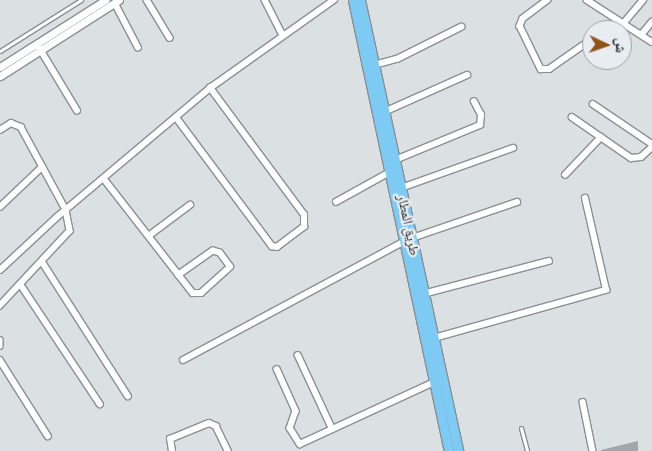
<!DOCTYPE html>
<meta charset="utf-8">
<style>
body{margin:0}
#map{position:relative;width:652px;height:451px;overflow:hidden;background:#dbe0e3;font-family:Roboto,"Noto Naskh Arabic",sans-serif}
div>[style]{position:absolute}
.building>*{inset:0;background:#a3a7ab}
.roads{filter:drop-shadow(1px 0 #8b8f93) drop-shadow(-1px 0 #8b8f93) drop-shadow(0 1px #8b8f93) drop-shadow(0 -1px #8b8f93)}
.service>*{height:3px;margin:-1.5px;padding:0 1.5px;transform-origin:1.5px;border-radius:1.5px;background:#fff}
.minor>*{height:5.5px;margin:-2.75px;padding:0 2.75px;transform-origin:2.75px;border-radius:2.75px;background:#fff}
.tertiary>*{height:7px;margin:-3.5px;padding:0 3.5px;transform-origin:3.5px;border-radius:3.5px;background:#fff}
.primary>*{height:9px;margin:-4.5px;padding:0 4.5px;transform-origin:4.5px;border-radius:4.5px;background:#7dcbf5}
span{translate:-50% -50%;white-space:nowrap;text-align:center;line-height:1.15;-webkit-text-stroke:4.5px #e8edf1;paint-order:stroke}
.street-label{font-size:14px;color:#2c2e2f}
.north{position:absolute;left:582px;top:20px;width:50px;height:50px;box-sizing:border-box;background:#e8edf1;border:1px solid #9da1a3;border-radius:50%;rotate:93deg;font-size:14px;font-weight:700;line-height:20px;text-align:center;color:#2c2e2f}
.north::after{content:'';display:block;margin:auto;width:18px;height:22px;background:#915417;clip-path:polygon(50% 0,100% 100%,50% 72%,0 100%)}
</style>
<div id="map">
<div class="building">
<div style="clip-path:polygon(638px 441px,638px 451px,601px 451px,601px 450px)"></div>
</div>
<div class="roads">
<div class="service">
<div style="left:0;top:51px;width:96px;rotate:-32.2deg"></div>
<div style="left:521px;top:428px;width:24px;rotate:75deg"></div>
</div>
<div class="minor">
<div style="left:147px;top:0;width:44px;rotate:58.8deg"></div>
<div style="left:265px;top:0;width:39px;rotate:63deg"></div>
<div style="left:548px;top:0;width:31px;rotate:143deg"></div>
<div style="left:523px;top:19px;width:8px;rotate:113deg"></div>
<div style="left:520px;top:26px;width:48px;rotate:64deg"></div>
<div style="left:541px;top:69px;width:8px"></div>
<div style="left:549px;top:69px;width:52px;rotate:-34.9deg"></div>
<div style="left:587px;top:0;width:77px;rotate:32.9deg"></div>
<div style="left:115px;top:3px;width:50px;rotate:62.4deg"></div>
<div style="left:623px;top:24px;width:31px;rotate:-50deg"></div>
<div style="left:605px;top:30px;width:16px;rotate:-35deg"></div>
<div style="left:641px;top:35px;width:17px;rotate:-50deg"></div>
<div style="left:39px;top:47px;width:74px;rotate:58.9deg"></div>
<div style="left:374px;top:65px;width:24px;rotate:-15deg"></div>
<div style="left:397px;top:59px;width:72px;rotate:-26.6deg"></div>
<div style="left:593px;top:104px;width:71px;rotate:34.1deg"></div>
<div style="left:384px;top:112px;width:91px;rotate:-24deg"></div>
<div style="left:176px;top:117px;width:161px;rotate:53.3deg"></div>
<div style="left:272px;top:246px;width:5px;rotate:11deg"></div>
<div style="left:277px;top:247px;width:34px;rotate:-37deg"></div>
<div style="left:304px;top:227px;width:12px;rotate:-90deg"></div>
<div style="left:304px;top:215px;width:158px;rotate:-126.5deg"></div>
<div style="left:572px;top:117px;width:72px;rotate:34.8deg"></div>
<div style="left:631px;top:158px;width:10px;rotate:-6deg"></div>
<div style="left:641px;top:157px;width:15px;rotate:-42deg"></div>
<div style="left:0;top:130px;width:13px;rotate:-32deg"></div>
<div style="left:11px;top:123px;width:11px;rotate:22deg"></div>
<div style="left:21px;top:127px;width:94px;rotate:61.5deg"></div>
<div style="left:66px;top:210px;width:21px;rotate:79deg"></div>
<div style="left:70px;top:231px;width:103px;rotate:133deg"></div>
<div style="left:395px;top:160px;width:92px;rotate:-22.4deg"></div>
<div style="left:480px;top:125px;width:10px;rotate:-84deg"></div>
<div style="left:481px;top:115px;width:15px;rotate:-118deg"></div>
<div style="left:565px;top:175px;width:52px;rotate:-46.5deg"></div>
<div style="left:105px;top:180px;width:143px;rotate:52.1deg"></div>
<div style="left:193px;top:293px;width:8px"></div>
<div style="left:201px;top:293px;width:39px;rotate:-42deg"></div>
<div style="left:230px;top:267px;width:17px;rotate:-126deg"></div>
<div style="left:220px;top:253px;width:7px;rotate:-164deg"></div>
<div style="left:213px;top:251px;width:42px;rotate:144.8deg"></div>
<div style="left:401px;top:188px;width:119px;rotate:-19.7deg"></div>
<div style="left:336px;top:202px;width:62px;rotate:-29.1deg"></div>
<div style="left:0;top:207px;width:58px;rotate:-43.6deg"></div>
<div style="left:150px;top:235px;width:50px;rotate:-36.9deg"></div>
<div style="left:412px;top:238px;width:111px;rotate:-18.9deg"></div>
<div style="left:43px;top:263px;width:158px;rotate:57.4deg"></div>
<div style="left:0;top:270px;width:78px;rotate:-42.9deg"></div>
<div style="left:57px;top:217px;width:200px;rotate:-40.1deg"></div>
<div style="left:210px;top:88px;width:152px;rotate:-35.4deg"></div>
<div style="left:21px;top:285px;width:143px;rotate:56.4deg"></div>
<div style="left:423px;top:294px;width:130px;rotate:-14.7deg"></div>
<div style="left:434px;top:338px;width:179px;rotate:-15.6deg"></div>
<div style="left:606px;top:290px;width:94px;rotate:-102.9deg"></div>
<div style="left:0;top:340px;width:6px;rotate:90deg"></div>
<div style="left:298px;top:355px;width:81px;rotate:65deg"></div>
<div style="left:0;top:360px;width:90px;rotate:57.7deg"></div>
<div style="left:183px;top:360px;width:252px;rotate:-28.2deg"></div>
<div style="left:277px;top:369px;width:46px;rotate:65.7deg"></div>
<div style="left:296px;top:411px;width:18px;rotate:109deg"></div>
<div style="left:290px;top:428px;width:19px;rotate:58deg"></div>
<div style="left:300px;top:444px;width:148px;rotate:-24.8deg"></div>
<div style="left:583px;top:402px;width:50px;rotate:78.5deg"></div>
<div style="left:172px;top:451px;width:12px;rotate:-99deg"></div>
<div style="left:170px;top:439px;width:42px;rotate:-22.3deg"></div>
<div style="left:209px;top:423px;width:8px;rotate:23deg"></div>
<div style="left:216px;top:426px;width:28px;rotate:64deg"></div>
</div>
<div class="tertiary">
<div style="left:0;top:67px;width:125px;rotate:-32.5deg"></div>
<div style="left:0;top:76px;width:141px;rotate:-32.6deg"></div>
</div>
<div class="primary">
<div style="left:353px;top:0;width:461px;rotate:78deg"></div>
<div style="left:360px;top:0;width:462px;rotate:77.7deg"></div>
</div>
</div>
<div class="street-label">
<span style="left:409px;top:225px;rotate:78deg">طريق المطار</span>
</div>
<div class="north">ش</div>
</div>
